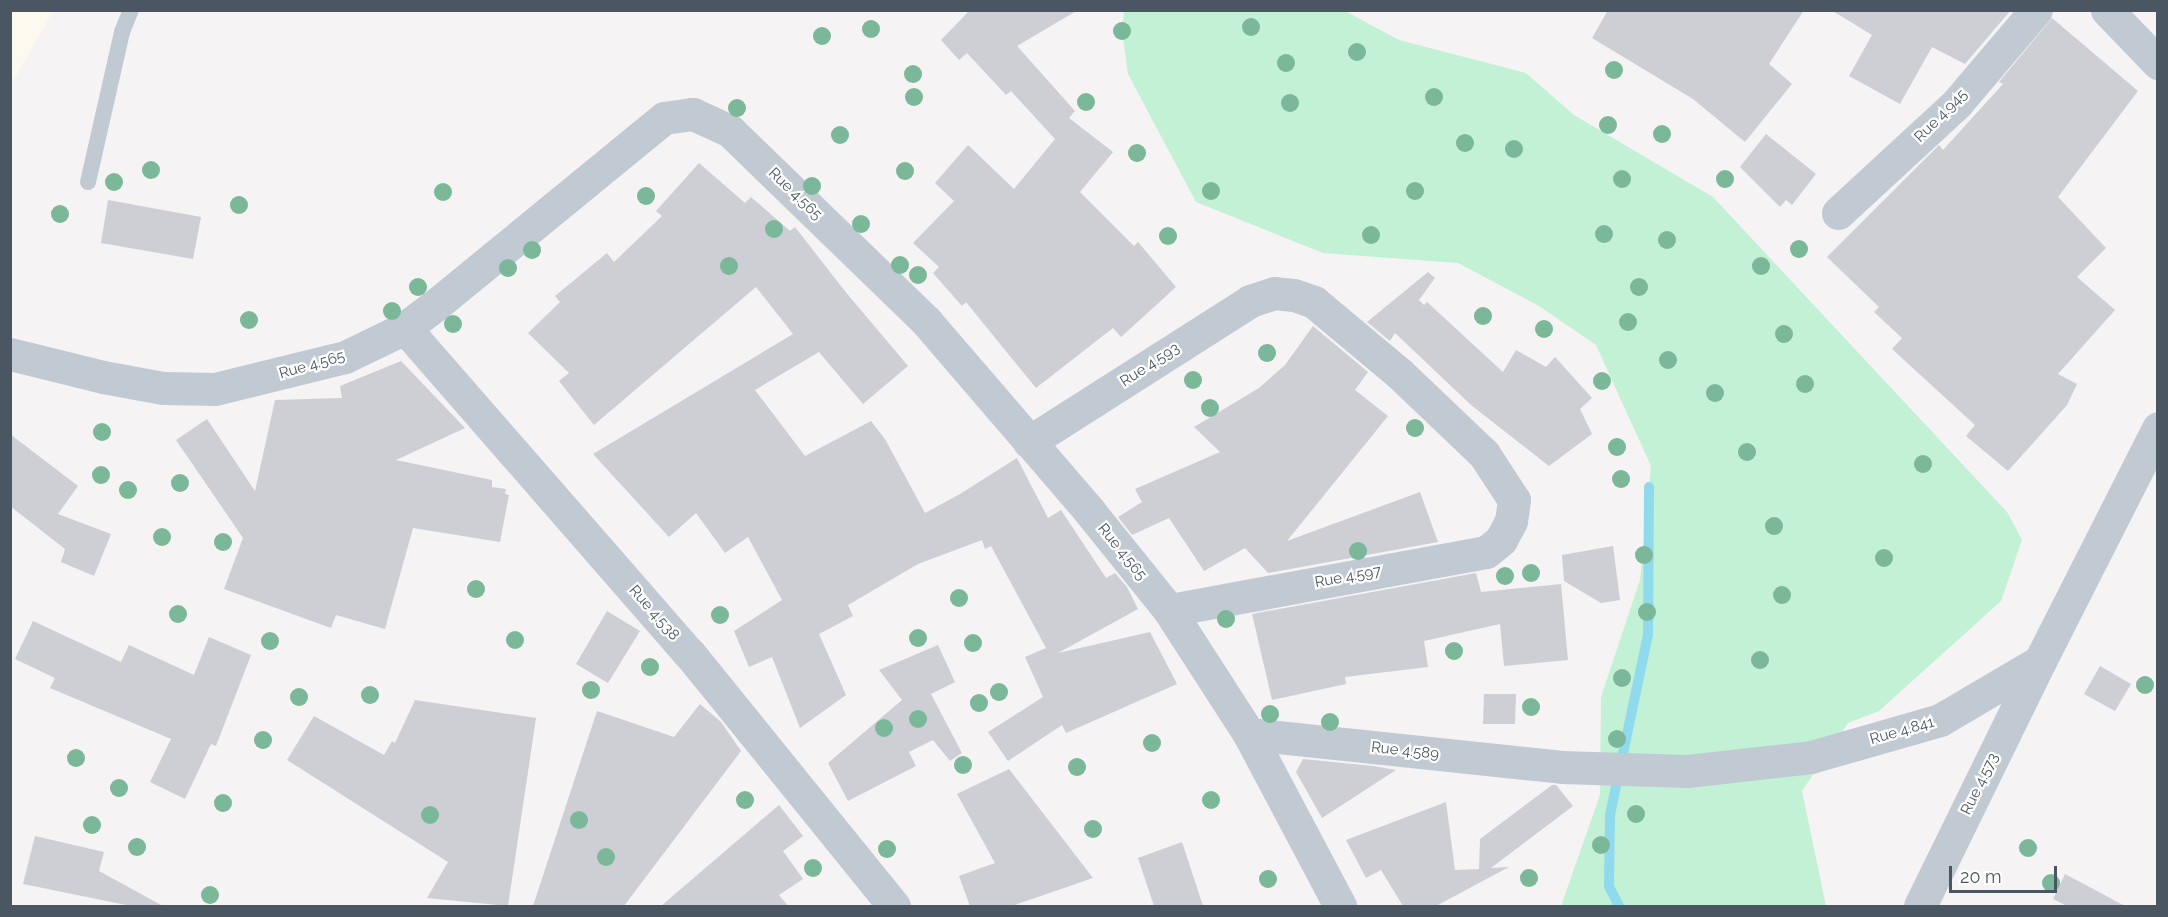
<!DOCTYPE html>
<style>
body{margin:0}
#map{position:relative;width:2168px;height:917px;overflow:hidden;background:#f5f3f3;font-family:Raleway,sans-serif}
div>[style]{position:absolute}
.commercial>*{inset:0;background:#fdf9ef}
.green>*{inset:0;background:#c3f1d5}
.stream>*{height:10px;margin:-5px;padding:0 5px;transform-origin:5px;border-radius:5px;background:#90daee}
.building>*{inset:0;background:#cdcfd5}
.service>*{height:16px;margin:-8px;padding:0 8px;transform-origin:8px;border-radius:8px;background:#c1cad2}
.minor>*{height:33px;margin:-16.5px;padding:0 16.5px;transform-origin:16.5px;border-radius:16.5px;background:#c1cad2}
.trees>*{width:18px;height:18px;margin:-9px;border-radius:50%;background:#7bb799}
span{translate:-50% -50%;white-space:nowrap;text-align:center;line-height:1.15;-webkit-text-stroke:4.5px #fff;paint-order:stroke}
.street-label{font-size:15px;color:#4a5661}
.frame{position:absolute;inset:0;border:12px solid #4a5661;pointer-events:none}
.scale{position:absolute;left:1949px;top:866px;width:108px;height:27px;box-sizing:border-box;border:3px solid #4a5661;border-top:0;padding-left:8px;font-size:18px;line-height:21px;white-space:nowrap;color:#4a5661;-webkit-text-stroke:4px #fff;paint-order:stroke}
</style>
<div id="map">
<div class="commercial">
<div style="clip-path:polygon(11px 10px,53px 11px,11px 85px,10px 11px)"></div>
</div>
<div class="green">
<div style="clip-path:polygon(1124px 11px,1345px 11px,1399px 40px,1526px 73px,1574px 115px,1713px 197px,2007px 512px,2022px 540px,2001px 601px,1879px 711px,1848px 723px,1802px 791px,1826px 906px,1561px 906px,1600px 795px,1601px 697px,1640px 580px,1651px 466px,1596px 345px,1539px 306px,1458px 263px,1323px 253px,1196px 202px,1128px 74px,1122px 31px)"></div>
</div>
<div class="stream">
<div style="left:1619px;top:906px;width:22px;rotate:-117deg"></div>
<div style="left:1609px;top:886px;width:71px;rotate:-89.2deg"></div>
<div style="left:1610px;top:815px;width:184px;rotate:-78.1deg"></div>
<div style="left:1648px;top:635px;width:148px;rotate:-89.6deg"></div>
</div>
<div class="building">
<div style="clip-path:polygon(970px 10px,1078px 10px,1017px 46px,1075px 111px,1069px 118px,1113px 152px,1080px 192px,1134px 246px,1138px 242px,1176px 287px,1121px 337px,1113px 328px,1036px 388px,966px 302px,962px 306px,933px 273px,939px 267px,913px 243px,954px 201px,935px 183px,968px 145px,1014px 189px,1055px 139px,1011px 91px,1006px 95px,967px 53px,959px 60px,941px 40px)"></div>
<div style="clip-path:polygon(1608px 10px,1804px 10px,1769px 64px,1792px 84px,1745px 142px,1693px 99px,1592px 38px)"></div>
<div style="clip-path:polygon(1831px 10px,2011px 10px,1965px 64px,1932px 47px,1900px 104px,1849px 76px,1872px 35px)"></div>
<div style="clip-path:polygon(2052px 18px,2138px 91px,2058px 197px,2106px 248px,2077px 277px,2115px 310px,2058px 374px,2077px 384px,2067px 405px,2008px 471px,1966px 436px,1975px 425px,1892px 349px,1902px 338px,1874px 312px,1879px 307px,1827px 257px,1939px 145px,1943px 150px,2003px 84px,1999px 82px)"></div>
<div style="clip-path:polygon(1766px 134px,1816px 174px,1792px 205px,1786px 200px,1780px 207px,1740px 167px)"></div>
<div style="clip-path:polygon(699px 163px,745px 203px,751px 197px,790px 231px,795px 227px,844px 290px,908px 366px,863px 404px,819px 352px,755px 390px,805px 456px,871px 421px,885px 439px,925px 513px,960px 494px,1017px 458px,1048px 518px,1061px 510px,1106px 578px,1115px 573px,1127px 587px,1138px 609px,1058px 653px,1150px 632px,1177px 684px,1066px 733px,1062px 725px,1008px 761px,988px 732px,1043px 697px,1025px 657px,1046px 648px,991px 546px,985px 549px,982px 540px,918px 564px,848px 605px,853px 616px,819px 634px,846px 695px,800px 728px,772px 657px,749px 667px,734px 631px,782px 600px,748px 537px,725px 553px,696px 513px,669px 537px,593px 454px,793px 334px,756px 287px,594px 425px,559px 381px,569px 373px,528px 333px,560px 302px,555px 296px,607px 253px,614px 262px,662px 216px,656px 211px)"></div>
<div style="clip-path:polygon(108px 200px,201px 217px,193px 259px,101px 243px)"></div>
<div style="clip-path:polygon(1428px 272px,1435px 278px,1419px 300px,1424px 305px,1427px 302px,1503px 372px,1516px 350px,1546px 367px,1555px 357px,1592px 398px,1580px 409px,1592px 434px,1549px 466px,1471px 405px,1395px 333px,1390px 341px,1367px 322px)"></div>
<div style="clip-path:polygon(1313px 326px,1368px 372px,1355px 390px,1388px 416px,1287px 541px,1420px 492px,1438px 542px,1268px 573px,1245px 548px,1204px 571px,1169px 518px,1132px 535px,1118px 517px,1142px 502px,1135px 489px,1220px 452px,1194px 427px,1259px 388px,1285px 365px)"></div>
<div style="clip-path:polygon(401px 361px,465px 428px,396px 460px,492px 480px,492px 487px,506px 489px,505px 494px,509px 495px,500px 542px,413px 528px,385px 629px,336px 615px,331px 628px,224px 589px,243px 538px,176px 440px,207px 419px,255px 491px,275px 400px,342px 398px,340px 386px)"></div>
<div style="clip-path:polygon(10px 434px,78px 486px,58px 514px,111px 534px,94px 576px,61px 562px,65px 549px,10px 506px)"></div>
<div style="clip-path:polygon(1613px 546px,1620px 600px,1601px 603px,1564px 581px,1562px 555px)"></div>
<div style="clip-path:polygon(1476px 573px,1481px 592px,1561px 584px,1568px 660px,1504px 666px,1500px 624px,1424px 641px,1428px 667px,1345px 677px,1346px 684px,1272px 700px,1252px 614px)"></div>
<div style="clip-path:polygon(607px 611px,640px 631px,608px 683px,576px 664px)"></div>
<div style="clip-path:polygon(33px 621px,121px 662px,129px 645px,194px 675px,209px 637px,251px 655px,216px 746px,211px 744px,185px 799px,150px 782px,171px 739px,50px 688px,55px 678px,15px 659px)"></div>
<div style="clip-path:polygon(938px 645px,955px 682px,931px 694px,962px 753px,950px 761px,933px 740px,909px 752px,916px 766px,848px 801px,828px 763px,902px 700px,879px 670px)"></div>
<div style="clip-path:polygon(2100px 666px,2131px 684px,2115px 711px,2084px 694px)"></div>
<div style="clip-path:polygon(1484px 694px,1516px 694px,1515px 724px,1483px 724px)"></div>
<div style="clip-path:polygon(415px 700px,536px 718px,508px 906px,427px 898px,448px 862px,287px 760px,314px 716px,384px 755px,392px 741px,395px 743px)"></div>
<div style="clip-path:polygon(700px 704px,721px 722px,741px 751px,624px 906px,533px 906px,597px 711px,674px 737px)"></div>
<div style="clip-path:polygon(1303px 759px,1373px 766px,1396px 770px,1322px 818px,1296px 772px)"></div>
<div style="clip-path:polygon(1009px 769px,1093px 878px,1012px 906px,970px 906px,959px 876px,995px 863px,957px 794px)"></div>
<div style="clip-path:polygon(1552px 785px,1556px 785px,1573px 806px,1491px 868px,1509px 867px,1436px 906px,1403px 906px,1381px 870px,1366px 878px,1346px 840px,1446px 802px,1455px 870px,1479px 869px,1480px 839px)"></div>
<div style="clip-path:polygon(779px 805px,803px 836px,783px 851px,803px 879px,779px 895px,788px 906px,661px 906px)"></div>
<div style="clip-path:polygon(35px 836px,104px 852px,99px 871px,163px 906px,131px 906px,23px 884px)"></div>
<div style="clip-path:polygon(1182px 842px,1203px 906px,1154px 906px,1138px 858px)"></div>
<div style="clip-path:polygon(2065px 874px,2125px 906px,2067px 906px,2053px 899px)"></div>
</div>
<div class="service">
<div style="left:88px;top:182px;width:154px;rotate:-77.2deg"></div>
<div style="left:122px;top:32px;width:24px;rotate:-68deg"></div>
</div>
<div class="minor">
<div style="left:2107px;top:10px;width:74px;rotate:46.1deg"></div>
<div style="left:1838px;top:213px;width:162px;rotate:-42.7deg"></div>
<div style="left:1957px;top:103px;width:122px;rotate:-49.7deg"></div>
<div style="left:405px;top:328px;width:432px;rotate:48.9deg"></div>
<div style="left:689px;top:653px;width:326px;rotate:51deg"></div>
<div style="left:10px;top:354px;width:96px;rotate:13.9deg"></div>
<div style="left:103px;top:377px;width:61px;rotate:10.4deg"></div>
<div style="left:163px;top:388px;width:52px;rotate:1.1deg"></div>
<div style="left:215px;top:389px;width:134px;rotate:-13.8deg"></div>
<div style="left:345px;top:357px;width:67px;rotate:-25.8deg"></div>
<div style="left:405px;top:328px;width:41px;rotate:-37.1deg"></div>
<div style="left:438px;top:303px;width:292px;rotate:-39.3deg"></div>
<div style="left:664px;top:118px;width:29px;rotate:-8deg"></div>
<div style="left:693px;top:114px;width:41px;rotate:24.7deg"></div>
<div style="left:730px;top:131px;width:273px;rotate:44.1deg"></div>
<div style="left:926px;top:321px;width:252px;rotate:49.3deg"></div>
<div style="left:1090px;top:512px;width:126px;rotate:51.1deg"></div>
<div style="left:1169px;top:610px;width:148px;rotate:57.2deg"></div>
<div style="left:1249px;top:734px;width:195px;rotate:62.1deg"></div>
<div style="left:1029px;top:442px;width:262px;rotate:-32.5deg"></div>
<div style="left:1250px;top:301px;width:25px;rotate:-18deg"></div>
<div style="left:1274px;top:293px;width:20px;rotate:6deg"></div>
<div style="left:1294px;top:295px;width:21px;rotate:19deg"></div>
<div style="left:1314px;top:302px;width:112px;rotate:39.9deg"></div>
<div style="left:1400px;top:374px;width:116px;rotate:43.6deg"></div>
<div style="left:1484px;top:454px;width:55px;rotate:56.9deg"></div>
<div style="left:1514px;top:500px;width:21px;rotate:98deg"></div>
<div style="left:1511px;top:521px;width:21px;rotate:118deg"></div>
<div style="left:1501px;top:540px;width:19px;rotate:141deg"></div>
<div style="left:1486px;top:552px;width:322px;rotate:169.6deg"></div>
<div style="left:1249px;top:734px;width:315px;rotate:6deg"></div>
<div style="left:1562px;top:767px;width:125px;rotate:1.8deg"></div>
<div style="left:1687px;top:771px;width:125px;rotate:-6.4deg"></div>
<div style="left:1811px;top:757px;width:134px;rotate:-16deg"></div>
<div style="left:1940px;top:720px;width:116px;rotate:-30.5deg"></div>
<div style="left:2040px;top:661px;width:261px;rotate:-63.1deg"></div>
<div style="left:1920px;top:906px;width:273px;rotate:-63.9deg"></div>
</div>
<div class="trees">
<div style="left:1251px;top:27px"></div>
<div style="left:871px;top:29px"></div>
<div style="left:1122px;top:31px"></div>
<div style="left:822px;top:36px"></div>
<div style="left:1357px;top:52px"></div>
<div style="left:1286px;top:63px"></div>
<div style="left:1614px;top:70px"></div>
<div style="left:913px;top:74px"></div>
<div style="left:914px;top:97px"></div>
<div style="left:1434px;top:97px"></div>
<div style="left:1086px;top:102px"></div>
<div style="left:1290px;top:103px"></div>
<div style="left:737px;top:108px"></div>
<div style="left:1608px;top:125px"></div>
<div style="left:1662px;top:134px"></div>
<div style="left:840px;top:135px"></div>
<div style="left:1465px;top:143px"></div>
<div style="left:1514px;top:149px"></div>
<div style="left:1137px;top:153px"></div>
<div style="left:151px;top:170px"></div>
<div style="left:905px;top:171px"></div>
<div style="left:1622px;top:179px"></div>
<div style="left:1725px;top:179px"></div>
<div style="left:114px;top:182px"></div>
<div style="left:812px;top:186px"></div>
<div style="left:1211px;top:191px"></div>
<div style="left:1415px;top:191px"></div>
<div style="left:443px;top:192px"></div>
<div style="left:646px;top:196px"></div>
<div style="left:239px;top:205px"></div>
<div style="left:60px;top:214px"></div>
<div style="left:861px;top:224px"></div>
<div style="left:774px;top:229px"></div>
<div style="left:1604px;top:234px"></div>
<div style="left:1371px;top:235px"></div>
<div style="left:1168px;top:236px"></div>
<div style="left:1667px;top:240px"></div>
<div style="left:1799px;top:249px"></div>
<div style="left:532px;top:250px"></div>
<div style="left:900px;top:265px"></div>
<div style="left:729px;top:266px"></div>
<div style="left:1761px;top:266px"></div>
<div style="left:508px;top:268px"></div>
<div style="left:918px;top:275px"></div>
<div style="left:418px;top:287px"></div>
<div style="left:1639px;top:287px"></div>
<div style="left:392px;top:311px"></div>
<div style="left:1483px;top:316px"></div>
<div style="left:249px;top:320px"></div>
<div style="left:1628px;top:322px"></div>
<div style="left:453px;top:324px"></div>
<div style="left:1544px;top:329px"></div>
<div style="left:1784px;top:334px"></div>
<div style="left:1267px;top:353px"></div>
<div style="left:1668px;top:360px"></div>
<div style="left:1193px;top:380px"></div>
<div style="left:1602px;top:381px"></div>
<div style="left:1805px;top:384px"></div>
<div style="left:1715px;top:393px"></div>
<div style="left:1210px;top:408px"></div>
<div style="left:1415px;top:428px"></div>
<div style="left:102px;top:432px"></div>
<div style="left:1617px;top:447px"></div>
<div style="left:1747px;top:452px"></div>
<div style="left:1923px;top:464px"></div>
<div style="left:101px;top:475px"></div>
<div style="left:1621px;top:479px"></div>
<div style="left:180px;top:483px"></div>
<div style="left:128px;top:490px"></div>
<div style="left:1774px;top:526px"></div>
<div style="left:162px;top:537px"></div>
<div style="left:223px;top:542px"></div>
<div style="left:1358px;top:551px"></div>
<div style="left:1644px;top:555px"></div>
<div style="left:1884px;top:558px"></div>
<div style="left:1531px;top:573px"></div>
<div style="left:1505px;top:576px"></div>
<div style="left:476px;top:589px"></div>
<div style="left:1782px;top:595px"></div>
<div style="left:959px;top:598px"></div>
<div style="left:1647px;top:612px"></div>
<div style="left:178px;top:614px"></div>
<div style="left:720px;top:615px"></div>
<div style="left:1226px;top:619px"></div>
<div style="left:918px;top:638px"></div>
<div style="left:515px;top:640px"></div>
<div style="left:270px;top:641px"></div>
<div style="left:973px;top:643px"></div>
<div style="left:1454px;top:651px"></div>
<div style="left:1760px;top:660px"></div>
<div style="left:650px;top:667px"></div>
<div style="left:1622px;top:678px"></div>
<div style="left:2145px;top:685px"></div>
<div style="left:591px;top:690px"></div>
<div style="left:999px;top:692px"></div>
<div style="left:370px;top:695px"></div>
<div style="left:299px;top:697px"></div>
<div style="left:979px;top:703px"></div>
<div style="left:1531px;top:707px"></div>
<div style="left:1270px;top:714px"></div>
<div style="left:918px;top:719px"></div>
<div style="left:1330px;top:722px"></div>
<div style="left:884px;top:728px"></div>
<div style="left:1617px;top:739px"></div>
<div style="left:263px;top:740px"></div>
<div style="left:1152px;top:743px"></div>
<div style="left:76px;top:758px"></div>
<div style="left:963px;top:765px"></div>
<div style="left:1077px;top:767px"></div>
<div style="left:119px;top:788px"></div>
<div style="left:745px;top:800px"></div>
<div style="left:1211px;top:800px"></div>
<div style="left:223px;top:803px"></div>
<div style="left:1636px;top:814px"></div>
<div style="left:430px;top:815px"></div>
<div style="left:579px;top:820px"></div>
<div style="left:92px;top:825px"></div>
<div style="left:1093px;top:829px"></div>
<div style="left:1601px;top:845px"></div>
<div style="left:137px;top:847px"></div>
<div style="left:2028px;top:848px"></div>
<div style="left:887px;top:849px"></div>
<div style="left:606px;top:857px"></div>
<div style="left:813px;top:868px"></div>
<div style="left:1529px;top:878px"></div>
<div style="left:1268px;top:879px"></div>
<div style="left:2051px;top:883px"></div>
<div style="left:210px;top:895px"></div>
</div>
<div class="street-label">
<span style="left:1941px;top:116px;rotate:-45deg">Rue 4.945</span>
<span style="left:795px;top:194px;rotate:44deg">Rue 4.565</span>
<span style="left:312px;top:365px;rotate:-16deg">Rue 4.565</span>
<span style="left:1150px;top:365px;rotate:-33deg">Rue 4.593</span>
<span style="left:1122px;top:552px;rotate:51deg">Rue 4.565</span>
<span style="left:1348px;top:577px;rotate:-10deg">Rue 4.597</span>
<span style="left:654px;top:613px;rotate:49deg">Rue 4.538</span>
<span style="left:1902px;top:731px;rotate:-16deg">Rue 4.841</span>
<span style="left:1405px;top:751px;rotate:6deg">Rue 4.589</span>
<span style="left:1980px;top:784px;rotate:-64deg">Rue 4.573</span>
</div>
<div class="frame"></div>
<div class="scale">20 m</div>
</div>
